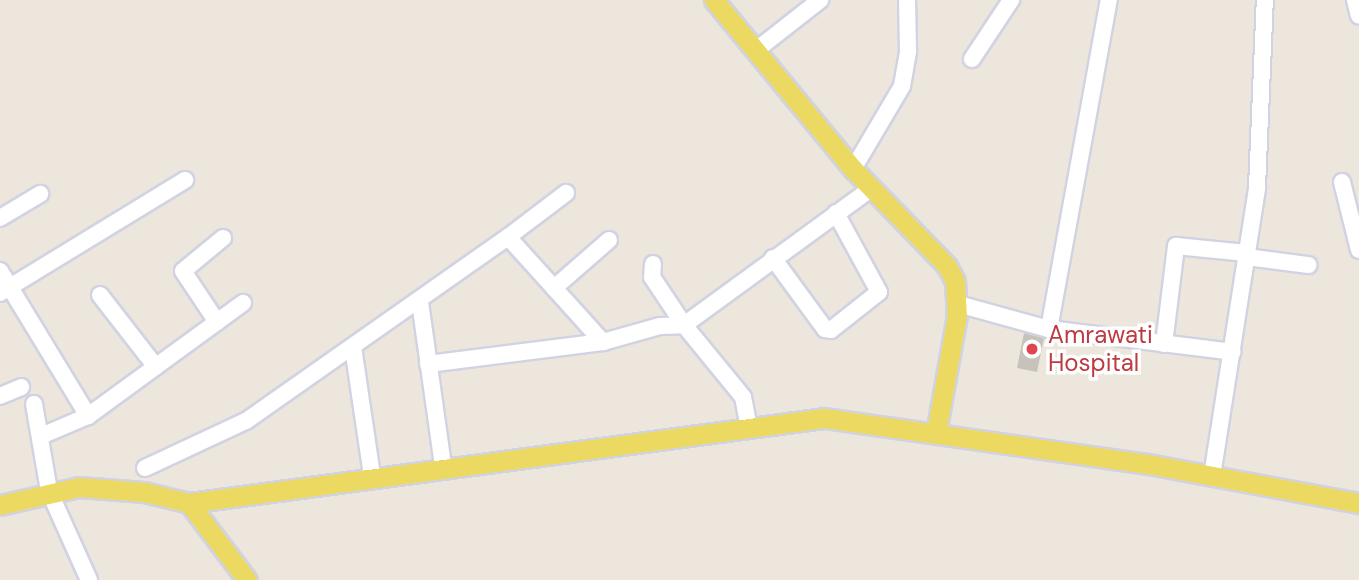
<!DOCTYPE html>
<style>
body{margin:0}
#map{position:relative;width:1359px;height:580px;overflow:hidden;background:#ece6dc;font-family:"DM Sans",sans-serif}
div>[style]{position:absolute}
.building>*{inset:0;background:#c7c3bc}
.roads{filter:drop-shadow(2px 0 #d2d3e2) drop-shadow(-2px 0 #d2d3e2) drop-shadow(0 2px #d2d3e2) drop-shadow(0 -2px #d2d3e2)}
.minor>*{height:16px;margin:-8px;padding:0 8px;transform-origin:8px;border-radius:8px;background:#fff}
.major>*{height:19px;margin:-9.5px;padding:0 9.5px;transform-origin:9.5px;border-radius:9.5px;background:#ecd961}
.dots>*{width:19px;height:19px;translate:-50% -50%;box-sizing:border-box;border:4px solid #fff;border-radius:50%}
span{translate:-50% -50%;white-space:nowrap;text-align:center;line-height:1.15;-webkit-text-stroke:7px #fff;paint-order:stroke}
.health-label{font-size:24px;color:#be3a42}
.left{translate:0 -50%;text-align:left}
</style>
<div id="map">
<div class="building">
<div style="clip-path:polygon(1024px 333px,1044px 338px,1037px 372px,1017px 368px)"></div>
</div>
<div class="roads">
<div class="minor">
<div style="left:1355px;top:0;width:16px;rotate:76deg"></div>
<div style="left:755px;top:51px;width:83px;rotate:-38.1deg"></div>
<div style="left:972px;top:59px;width:71px;rotate:-56.5deg"></div>
<div style="left:853px;top:169px;width:96px;rotate:-59.4deg"></div>
<div style="left:902px;top:86px;width:36px;rotate:-80deg"></div>
<div style="left:908px;top:51px;width:51px;rotate:-91.1deg"></div>
<div style="left:1342px;top:182px;width:70px;rotate:76deg"></div>
<div style="left:0;top:218px;width:47px;rotate:-31deg"></div>
<div style="left:508px;top:237px;width:73px;rotate:-37.2deg"></div>
<div style="left:1247px;top:257px;width:62px;rotate:7.5deg"></div>
<div style="left:773px;top:258px;width:88px;rotate:53.8deg"></div>
<div style="left:825px;top:329px;width:6px;rotate:9deg"></div>
<div style="left:831px;top:330px;width:61px;rotate:-38.4deg"></div>
<div style="left:879px;top:292px;width:90px;rotate:-118.6deg"></div>
<div style="left:653px;top:264px;width:13px;rotate:94deg"></div>
<div style="left:652px;top:277px;width:58px;rotate:56.3deg"></div>
<div style="left:684px;top:325px;width:233px;rotate:-36.1deg"></div>
<div style="left:0;top:271px;width:170px;rotate:58.7deg"></div>
<div style="left:554px;top:288px;width:73px;rotate:-41.1deg"></div>
<div style="left:0;top:293px;width:217px;rotate:-31.4deg"></div>
<div style="left:100px;top:295px;width:91px;rotate:52.1deg"></div>
<div style="left:420px;top:302px;width:166px;rotate:82deg"></div>
<div style="left:958px;top:304px;width:94px;rotate:15.4deg"></div>
<div style="left:1049px;top:329px;width:185px;rotate:7.1deg"></div>
<div style="left:217px;top:322px;width:61px;rotate:-123.7deg"></div>
<div style="left:183px;top:271px;width:52px;rotate:-39.5deg"></div>
<div style="left:1049px;top:329px;width:334px;rotate:-79.7deg"></div>
<div style="left:1164px;top:344px;width:99px;rotate:-83deg"></div>
<div style="left:1176px;top:246px;width:71px;rotate:5.6deg"></div>
<div style="left:353px;top:347px;width:129px;rotate:81.6deg"></div>
<div style="left:428px;top:364px;width:176px;rotate:-7.2deg"></div>
<div style="left:0;top:396px;width:23px;rotate:-23deg"></div>
<div style="left:34px;top:404px;width:88px;rotate:80.2deg"></div>
<div style="left:49px;top:491px;width:98px;rotate:65.8deg"></div>
<div style="left:41px;top:436px;width:51px;rotate:-23.1deg"></div>
<div style="left:88px;top:416px;width:192px;rotate:-36.1deg"></div>
<div style="left:145px;top:468px;width:111px;rotate:-25deg"></div>
<div style="left:246px;top:421px;width:320px;rotate:-35.1deg"></div>
<div style="left:508px;top:237px;width:142px;rotate:47.9deg"></div>
<div style="left:603px;top:342px;width:59px;rotate:-15.7deg"></div>
<div style="left:660px;top:326px;width:24px;rotate:-2deg"></div>
<div style="left:684px;top:325px;width:93px;rotate:50.7deg"></div>
<div style="left:743px;top:397px;width:31px;rotate:79deg"></div>
<div style="left:1212px;top:476px;width:292px;rotate:-81.1deg"></div>
<div style="left:1257px;top:187px;width:187px;rotate:-87.6deg"></div>
</div>
<div class="major">
<div style="left:714px;top:0;width:219px;rotate:50.6deg"></div>
<div style="left:853px;top:169px;width:135px;rotate:45.9deg"></div>
<div style="left:947px;top:266px;width:17px;rotate:62deg"></div>
<div style="left:955px;top:281px;width:34px;rotate:87deg"></div>
<div style="left:957px;top:315px;width:120px;rotate:100.1deg"></div>
<div style="left:189px;top:503px;width:96px;rotate:53deg"></div>
<div style="left:0;top:505px;width:81px;rotate:-12.8deg"></div>
<div style="left:79px;top:487px;width:65px;rotate:4.4deg"></div>
<div style="left:144px;top:492px;width:46px;rotate:13.7deg"></div>
<div style="left:189px;top:503px;width:641px;rotate:-7.62deg"></div>
<div style="left:824px;top:418px;width:327px;rotate:8.1deg"></div>
<div style="left:1148px;top:464px;width:215px;rotate:10.5deg"></div>
</div>
</div>
<div class="dots">
<div style="left:1032px;top:349px;background:#e0444e"></div>
</div>
<div class="health-label">
<span class="left" style="left:1048px;top:349px">Amrawati<br>Hospital</span>
</div>
</div>
